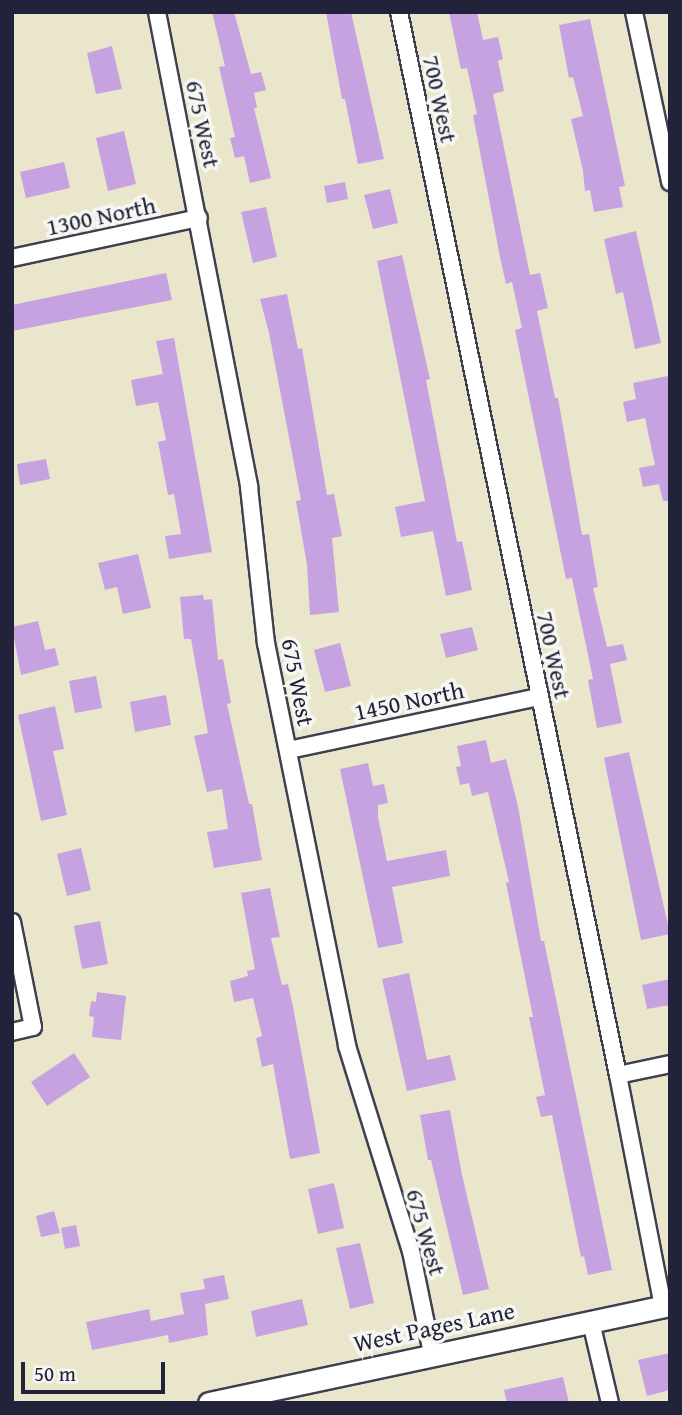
<!DOCTYPE html>
<style>
body{margin:0}
#map{position:relative;width:682px;height:1415px;overflow:hidden;background:#eae6cb;font-family:"Gentium Book Plus",serif}
div>[style]{position:absolute}
.building>*{inset:0;background:#c6a2e0}
.roads{filter:drop-shadow(2px 0 #403f51) drop-shadow(-2px 0 #403f51) drop-shadow(0 2px #403f51) drop-shadow(0 -2px #403f51)}
.minor>*{height:16px;margin:-8px;padding:0 8px;transform-origin:8px;border-radius:8px;background:#fff}
.tertiary>*{height:21px;margin:-10.5px;padding:0 10.5px;transform-origin:10.5px;border-radius:10.5px;background:#fff}
span{translate:-50% -50%;white-space:nowrap;text-align:center;line-height:1.15;-webkit-text-stroke:7px #f6f6f2;paint-order:stroke}
.street-label{font-size:24px;color:#22223b}
.frame{position:absolute;inset:0;border:14px solid #22223b;pointer-events:none}
.scale{position:absolute;left:21px;top:1362px;width:144px;height:32px;box-sizing:border-box;border:4px solid #22223b;border-top:0;padding-left:9px;font-size:21px;line-height:24px;white-space:nowrap;color:#22223b;-webkit-text-stroke:5px #f6f6f2;paint-order:stroke}
</style>
<div id="map">
<div class="building">
<div style="clip-path:polygon(212px 12px,234px 12px,251px 74px,261px 72px,266px 90px,254px 93px,257px 108px,254px 108px,271px 178px,250px 183px,244px 156px,235px 158px,230px 138px,235px 137px,219px 67px,225px 66px)"></div>
<div style="clip-path:polygon(326px 12px,351px 12px,384px 159px,358px 164px,345px 99px,342px 99px)"></div>
<div style="clip-path:polygon(449px 12px,477px 12px,483px 40px,498px 37px,503px 59px,498px 61px,504px 91px,493px 94px,530px 275px,540px 273px,548px 308px,537px 311px,555px 398px,558px 398px,582px 535px,589px 534px,598px 587px,593px 588px,607px 647px,623px 644px,627px 660px,610px 664px,622px 723px,597px 728px,588px 680px,593px 679px,572px 578px,566px 579px,515px 330px,522px 328px,512px 282px,506px 284px,501px 262px,473px 115px,477px 114px,467px 68px,461px 69px)"></div>
<div style="clip-path:polygon(590px 19px,625px 186px,619px 187px,623px 207px,594px 212px,590px 190px,585px 191px,583px 171px,571px 119px,583px 116px,573px 77px,569px 78px,559px 25px)"></div>
<div style="clip-path:polygon(112px 46px,122px 89px,96px 94px,87px 53px)"></div>
<div style="clip-path:polygon(124px 131px,136px 184px,108px 191px,96px 138px)"></div>
<div style="clip-path:polygon(64px 162px,70px 188px,26px 198px,20px 172px)"></div>
<div style="clip-path:polygon(345px 182px,348px 199px,327px 203px,324px 186px)"></div>
<div style="clip-path:polygon(390px 189px,398px 223px,373px 229px,364px 195px)"></div>
<div style="clip-path:polygon(266px 207px,277px 257px,253px 263px,241px 212px)"></div>
<div style="clip-path:polygon(636px 231px,661px 343px,635px 349px,623px 292px,616px 294px,604px 239px)"></div>
<div style="clip-path:polygon(402px 255px,430px 379px,426px 380px,457px 542px,462px 541px,472px 590px,446px 596px,433px 531px,401px 537px,395px 507px,425px 501px,377px 261px)"></div>
<div style="clip-path:polygon(166px 273px,172px 300px,12px 331px,12px 305px)"></div>
<div style="clip-path:polygon(287px 294px,298px 349px,302px 348px,327px 495px,334px 494px,342px 536px,332px 538px,339px 612px,310px 615px,307px 565px,296px 501px,301px 500px,269px 333px,260px 299px)"></div>
<div style="clip-path:polygon(174px 338px,212px 552px,169px 559px,165px 536px,181px 534px,174px 494px,168px 495px,158px 442px,166px 440px,158px 402px,136px 406px,131px 380px,163px 374px,156px 341px)"></div>
<div style="clip-path:polygon(668px 376px,670px 501px,663px 501px,659px 484px,643px 487px,639px 468px,655px 465px,645px 418px,627px 422px,623px 402px,636px 399px,633px 383px)"></div>
<div style="clip-path:polygon(46px 459px,50px 479px,20px 485px,17px 464px)"></div>
<div style="clip-path:polygon(138px 554px,151px 608px,123px 614px,117px 587px,105px 590px,98px 563px)"></div>
<div style="clip-path:polygon(203px 595px,204px 600px,212px 599px,218px 660px,223px 659px,231px 703px,227px 704px,249px 804px,252px 804px,262px 860px,214px 868px,207px 832px,228px 829px,222px 789px,207px 792px,194px 736px,208px 733px,191px 639px,184px 639px,180px 597px)"></div>
<div style="clip-path:polygon(38px 621px,45px 650px,55px 648px,59px 665px,21px 675px,12px 627px)"></div>
<div style="clip-path:polygon(472px 627px,478px 650px,446px 658px,440px 634px)"></div>
<div style="clip-path:polygon(340px 643px,351px 686px,325px 692px,314px 650px)"></div>
<div style="clip-path:polygon(96px 676px,102px 708px,75px 713px,69px 681px)"></div>
<div style="clip-path:polygon(166px 695px,171px 725px,135px 732px,130px 702px)"></div>
<div style="clip-path:polygon(55px 706px,64px 749px,53px 751px,67px 815px,41px 821px,18px 715px)"></div>
<div style="clip-path:polygon(486px 740px,491px 763px,506px 759px,518px 806px,541px 941px,544px 941px,612px 1270px,588px 1275px,584px 1256px,581px 1257px,552px 1115px,541px 1117px,536px 1097px,545px 1095px,529px 1017px,533px 1017px,506px 883px,509px 882px,488px 792px,472px 796px,469px 783px,460px 785px,456px 767px,461px 766px,457px 746px)"></div>
<div style="clip-path:polygon(629px 752px,670px 934px,641px 940px,604px 758px)"></div>
<div style="clip-path:polygon(368px 763px,373px 786px,384px 784px,388px 803px,378px 805px,378px 817px,387px 861px,446px 850px,450px 876px,392px 887px,403px 943px,378px 948px,340px 769px)"></div>
<div style="clip-path:polygon(81px 848px,91px 890px,67px 896px,57px 854px)"></div>
<div style="clip-path:polygon(270px 888px,280px 937px,271px 938px,282px 985px,288px 984px,293px 1007px,320px 1153px,290px 1159px,273px 1064px,262px 1067px,256px 1038px,262px 1036px,253px 998px,234px 1002px,230px 981px,248px 976px,247px 971px,255px 969px,241px 893px)"></div>
<div style="clip-path:polygon(100px 921px,108px 964px,82px 969px,74px 926px)"></div>
<div style="clip-path:polygon(409px 973px,427px 1060px,450px 1055px,456px 1080px,407px 1091px,382px 979px)"></div>
<div style="clip-path:polygon(670px 979px,670px 1005px,647px 1009px,642px 985px)"></div>
<div style="clip-path:polygon(97px 992px,126px 996px,121px 1040px,92px 1037px,94px 1017px,89px 1016px,91px 1001px,96px 1002px)"></div>
<div style="clip-path:polygon(74px 1053px,90px 1077px,47px 1106px,31px 1082px)"></div>
<div style="clip-path:polygon(450px 1110px,462px 1175px,489px 1289px,463px 1295px,431px 1160px,428px 1160px,420px 1115px)"></div>
<div style="clip-path:polygon(334px 1183px,344px 1228px,318px 1234px,308px 1189px)"></div>
<div style="clip-path:polygon(54px 1211px,60px 1233px,41px 1237px,36px 1216px)"></div>
<div style="clip-path:polygon(76px 1225px,80px 1246px,65px 1249px,61px 1228px)"></div>
<div style="clip-path:polygon(360px 1243px,374px 1303px,350px 1309px,336px 1248px)"></div>
<div style="clip-path:polygon(224px 1275px,229px 1299px,205px 1304px,208px 1335px,169px 1343px,168px 1335px,92px 1350px,86px 1322px,149px 1309px,151px 1321px,184px 1314px,180px 1293px,205px 1289px,203px 1279px)"></div>
<div style="clip-path:polygon(302px 1299px,308px 1325px,256px 1337px,251px 1311px)"></div>
<div style="clip-path:polygon(670px 1353px,670px 1390px,647px 1396px,638px 1360px)"></div>
<div style="clip-path:polygon(563px 1377px,569px 1403px,507px 1403px,504px 1390px)"></div>
</div>
<div class="roads">
<div class="minor">
<div style="left:157px;top:12px;width:484px;rotate:79deg"></div>
<div style="left:249px;top:487px;width:157px;rotate:83.8deg"></div>
<div style="left:266px;top:643px;width:411px;rotate:78.6deg"></div>
<div style="left:347px;top:1046px;width:215px;rotate:72.7deg"></div>
<div style="left:411px;top:1251px;width:104px;rotate:78.4deg"></div>
<div style="left:399px;top:12px;width:1085px;rotate:78.36deg"></div>
<div style="left:618px;top:1075px;width:235px;rotate:79deg"></div>
<div style="left:634px;top:12px;width:174px;rotate:78deg"></div>
<div style="left:12px;top:258px;width:191px;rotate:-12.1deg"></div>
<div style="left:289px;top:750px;width:256px;rotate:-12deg"></div>
<div style="left:12px;top:922px;width:107px;rotate:78.7deg"></div>
<div style="left:33px;top:1027px;width:22px;rotate:167deg"></div>
<div style="left:618px;top:1075px;width:53px;rotate:-11.9deg"></div>
<div style="left:591px;top:1322px;width:83px;rotate:76.8deg"></div>
</div>
<div class="tertiary">
<div style="left:209px;top:1403px;width:471px;rotate:-12deg"></div>
</div>
</div>
<div class="street-label">
<span style="left:440px;top:99px;rotate:78deg">700 West</span>
<span style="left:203px;top:124px;rotate:78deg">675 West</span>
<span style="left:101px;top:216px;rotate:-12deg">1300 North</span>
<span style="left:554px;top:655px;rotate:78deg">700 West</span>
<span style="left:298px;top:682px;rotate:79deg">675 West</span>
<span style="left:409px;top:701px;rotate:-12deg">1450 North</span>
<span style="left:426px;top:1232px;rotate:74deg">675 West</span>
<span style="left:434px;top:1327px;rotate:-12deg">West Pages Lane</span>
</div>
<div class="frame"></div>
<div class="scale">50 m</div>
</div>
